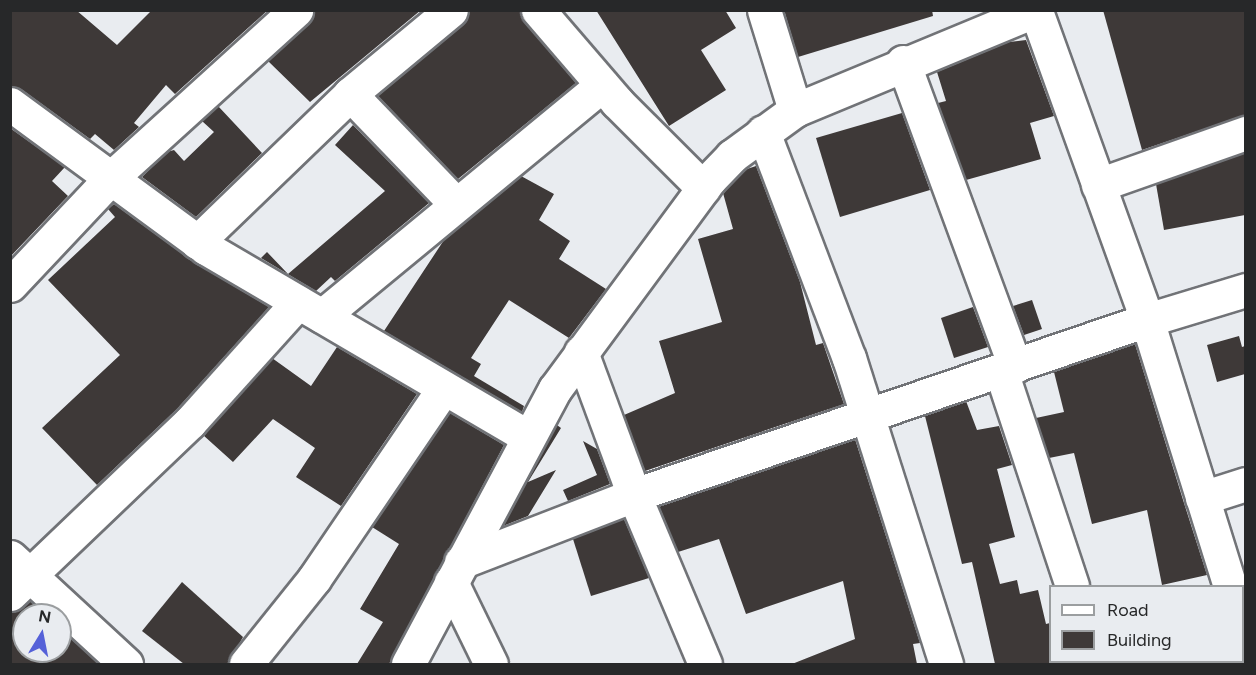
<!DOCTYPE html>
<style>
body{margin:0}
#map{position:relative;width:1256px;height:675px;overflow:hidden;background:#e9ecf0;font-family:Figtree,sans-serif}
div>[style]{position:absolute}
.building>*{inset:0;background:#3e3938}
.roads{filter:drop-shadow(2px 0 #717377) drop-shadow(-2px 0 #717377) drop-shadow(0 2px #717377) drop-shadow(0 -2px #717377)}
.minor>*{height:33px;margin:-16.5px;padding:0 16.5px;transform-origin:16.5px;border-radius:16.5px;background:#fff}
span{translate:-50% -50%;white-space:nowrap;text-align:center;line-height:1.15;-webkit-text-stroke:6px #e9ecf0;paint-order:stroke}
.frame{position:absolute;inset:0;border:12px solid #272829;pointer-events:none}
.legend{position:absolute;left:1049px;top:585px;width:195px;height:78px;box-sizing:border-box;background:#e9ecf0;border:2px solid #9b9ea0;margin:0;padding:8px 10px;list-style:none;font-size:18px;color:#272829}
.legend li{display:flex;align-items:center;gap:12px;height:30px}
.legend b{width:30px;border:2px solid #9b9ea0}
.north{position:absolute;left:12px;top:603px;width:60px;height:60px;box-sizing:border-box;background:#e9ecf0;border:2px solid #9b9ea0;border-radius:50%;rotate:10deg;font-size:16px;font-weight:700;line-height:24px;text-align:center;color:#272829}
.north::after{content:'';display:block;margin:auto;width:21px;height:27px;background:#5561d8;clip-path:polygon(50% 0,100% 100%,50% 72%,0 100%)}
</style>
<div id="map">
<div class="building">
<div style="clip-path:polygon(10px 10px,76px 10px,117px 45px,152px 10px,268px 10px,175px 94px,166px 85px,134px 123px,139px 127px,114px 150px,95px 134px,90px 139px,21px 89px,10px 86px)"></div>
<div style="clip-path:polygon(314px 10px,421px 10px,310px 102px,268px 61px,309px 24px)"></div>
<div style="clip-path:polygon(469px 10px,520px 10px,524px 22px,576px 83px,458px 179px,378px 96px,463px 24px)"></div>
<div style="clip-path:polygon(596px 10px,725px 10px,736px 28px,701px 50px,726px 90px,669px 126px)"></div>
<div style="clip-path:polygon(784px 10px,932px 10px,933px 16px,798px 57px)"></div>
<div style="clip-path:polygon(1103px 10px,1245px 10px,1245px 115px,1142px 150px)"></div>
<div style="clip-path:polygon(1026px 40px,1054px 116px,1030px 123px,1041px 159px,966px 180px,938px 103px,946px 101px,937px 72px,1009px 42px)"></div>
<div style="clip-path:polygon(218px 106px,262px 153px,196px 217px,142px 177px,167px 152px,174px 150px,184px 161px,214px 132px,202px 121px)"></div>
<div style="clip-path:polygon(902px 113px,930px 190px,840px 217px,816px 138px)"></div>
<div style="clip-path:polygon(353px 125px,429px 203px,335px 281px,331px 277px,316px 291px,261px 258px,267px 252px,288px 274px,385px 191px,335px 145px)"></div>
<div style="clip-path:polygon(10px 128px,65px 167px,52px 181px,68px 196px,10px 257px)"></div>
<div style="clip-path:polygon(1245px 153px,1245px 215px,1164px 230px,1156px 184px)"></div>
<div style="clip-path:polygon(756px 166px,800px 282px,816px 345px,823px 343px,844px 404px,645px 471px,624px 415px,675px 393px,659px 341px,722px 322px,698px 239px,733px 229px,723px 193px,744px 170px)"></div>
<div style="clip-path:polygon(521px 176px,554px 194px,539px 220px,570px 241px,559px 259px,606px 289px,569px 338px,509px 300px,471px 358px,481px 364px,474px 376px,524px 406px,522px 412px,384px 331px,444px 240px)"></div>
<div style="clip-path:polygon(114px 204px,195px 263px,269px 307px,177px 409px,97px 485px,42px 428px,120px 355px,48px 280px,115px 217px,108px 209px)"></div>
<div style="clip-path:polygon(1032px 300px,1042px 329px,1024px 335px,1013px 306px)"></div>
<div style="clip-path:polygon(973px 307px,988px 347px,954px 358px,941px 318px)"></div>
<div style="clip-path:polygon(1239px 336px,1242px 347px,1245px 346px,1245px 374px,1217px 382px,1207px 345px)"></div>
<div style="clip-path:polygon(1135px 344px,1184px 503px,1207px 575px,1162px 585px,1147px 510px,1092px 524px,1074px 453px,1049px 458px,1036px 418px,1064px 412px,1054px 372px)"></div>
<div style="clip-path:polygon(337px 347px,417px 394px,341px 506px,296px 477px,315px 448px,273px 419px,233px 462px,203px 435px,272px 358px,311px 386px)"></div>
<div style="clip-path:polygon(966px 401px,977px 430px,999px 426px,1012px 465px,997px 469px,1015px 537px,989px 544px,1000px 584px,1017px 580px,1020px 594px,1038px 590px,1046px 624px,1050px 623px,1050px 664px,995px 664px,972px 562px,962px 564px,925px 416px)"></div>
<div style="clip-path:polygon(450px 413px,504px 445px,389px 664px,357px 664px,383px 622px,360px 609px,399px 544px,372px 527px)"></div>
<div style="clip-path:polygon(557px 425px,561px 428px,528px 482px,556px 470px,528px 516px,503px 526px)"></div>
<div style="clip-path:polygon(855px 439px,920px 643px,913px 644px,917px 664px,792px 664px,855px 639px,843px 581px,746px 614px,719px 539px,678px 552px,659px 506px)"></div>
<div style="clip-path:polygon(583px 441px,597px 449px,610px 484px,568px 501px,563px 490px,597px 475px)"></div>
<div style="clip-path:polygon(624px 519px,649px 578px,591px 596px,573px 539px)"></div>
<div style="clip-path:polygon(182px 582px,243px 637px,228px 664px,184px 664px,142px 631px)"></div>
<div style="clip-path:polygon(30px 601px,45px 615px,24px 615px,24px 651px,60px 651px,60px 629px,98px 663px,10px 664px,10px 612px)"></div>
</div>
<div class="roads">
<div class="minor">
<div style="left:538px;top:10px;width:121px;rotate:49.3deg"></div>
<div style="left:617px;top:102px;width:122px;rotate:45deg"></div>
<div style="left:764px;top:10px;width:105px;rotate:72.8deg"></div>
<div style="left:795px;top:110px;width:262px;rotate:-22.5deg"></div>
<div style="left:1036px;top:11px;width:328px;rotate:70.2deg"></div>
<div style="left:1147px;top:320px;width:279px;rotate:72.7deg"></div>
<div style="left:903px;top:62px;width:324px;rotate:69.8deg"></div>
<div style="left:350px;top:94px;width:153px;rotate:46.1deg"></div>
<div style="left:10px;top:104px;width:243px;rotate:36.3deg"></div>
<div style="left:206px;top:248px;width:373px;rotate:30.4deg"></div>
<div style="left:763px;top:132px;width:242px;rotate:69.2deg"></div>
<div style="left:849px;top:358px;width:321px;rotate:72.4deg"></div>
<div style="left:1098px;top:185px;width:157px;rotate:-19.4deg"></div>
<div style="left:197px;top:242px;width:213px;rotate:-44deg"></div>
<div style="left:350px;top:94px;width:131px;rotate:-39.7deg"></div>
<div style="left:10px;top:285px;width:147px;rotate:-46.7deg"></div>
<div style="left:111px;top:178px;width:250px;rotate:-42.2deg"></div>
<div style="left:322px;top:316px;width:363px;rotate:-39.5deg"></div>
<div style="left:581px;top:352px;width:153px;rotate:69.7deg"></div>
<div style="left:634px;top:495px;width:183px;rotate:67.2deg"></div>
<div style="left:1001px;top:371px;width:226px;rotate:71.7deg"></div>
<div style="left:1202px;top:498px;width:46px;rotate:-17.7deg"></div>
<div style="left:10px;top:557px;width:158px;rotate:42.7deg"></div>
<div style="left:461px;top:562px;width:186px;rotate:-21.2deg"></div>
<div style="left:634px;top:495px;width:542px;rotate:-18.84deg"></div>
<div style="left:1147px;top:320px;width:103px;rotate:-16.9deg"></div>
<div style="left:451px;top:582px;width:91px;rotate:64deg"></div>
<div style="left:10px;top:594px;width:249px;rotate:-43.7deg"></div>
<div style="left:190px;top:422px;width:161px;rotate:-48deg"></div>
<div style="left:1242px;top:628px;width:11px;rotate:68deg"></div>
<div style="left:1096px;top:662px;width:2px;rotate:63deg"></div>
<div style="left:246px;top:664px;width:109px;rotate:-51.3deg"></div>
<div style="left:314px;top:579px;width:230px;rotate:-55.8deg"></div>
<div style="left:408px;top:664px;width:312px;rotate:-61.9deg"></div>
<div style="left:555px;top:389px;width:261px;rotate:-53.6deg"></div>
<div style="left:710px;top:179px;width:32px;rotate:-46deg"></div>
<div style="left:732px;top:156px;width:78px;rotate:-36.1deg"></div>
</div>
</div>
<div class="frame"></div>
<ul class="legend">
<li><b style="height:8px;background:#fff"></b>Road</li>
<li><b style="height:16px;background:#3e3938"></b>Building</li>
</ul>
<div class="north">N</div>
</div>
